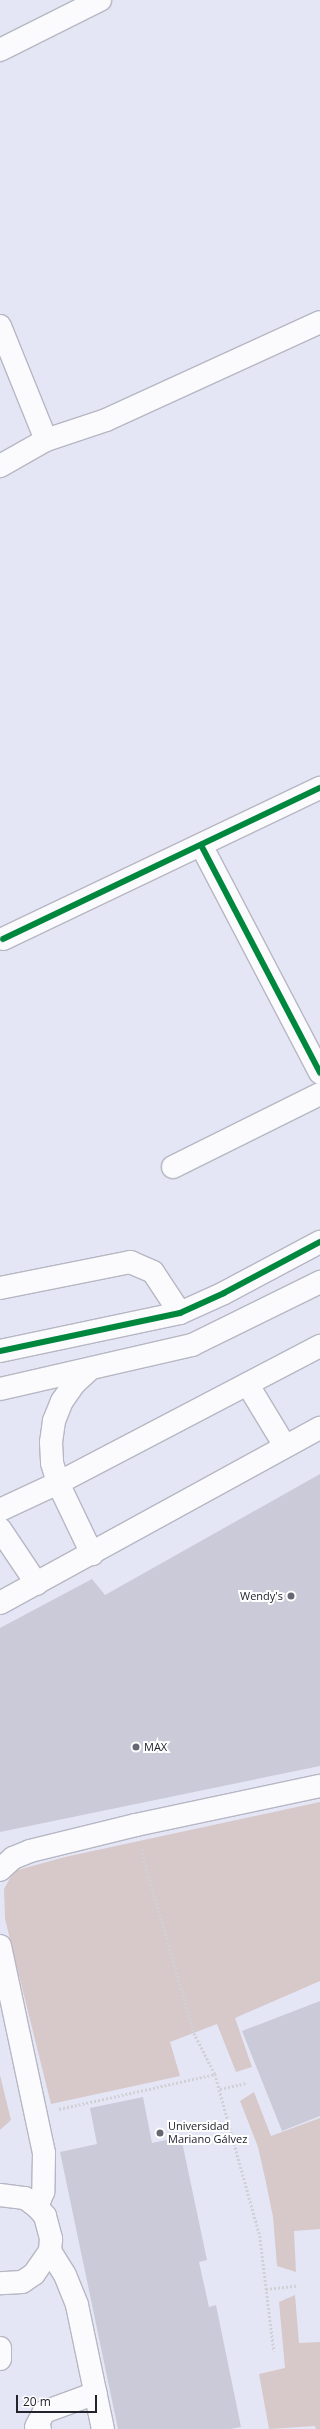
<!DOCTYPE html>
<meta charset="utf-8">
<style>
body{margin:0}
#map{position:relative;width:320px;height:2429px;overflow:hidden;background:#e5e6f5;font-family:"Open Sans",sans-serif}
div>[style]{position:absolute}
.green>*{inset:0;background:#d7c8c9}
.building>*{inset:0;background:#cacad8}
.path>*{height:2.5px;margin-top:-1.25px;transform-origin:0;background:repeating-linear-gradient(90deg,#d0d1d5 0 2px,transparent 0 4px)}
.roads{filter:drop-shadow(1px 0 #b6b7c3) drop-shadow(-1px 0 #b6b7c3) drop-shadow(0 1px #b6b7c3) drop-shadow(0 -1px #b6b7c3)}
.minor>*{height:22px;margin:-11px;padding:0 11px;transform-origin:11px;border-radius:11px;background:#fbfbfe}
.cycleway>*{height:6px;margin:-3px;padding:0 3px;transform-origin:3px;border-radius:3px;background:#00873e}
.dots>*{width:11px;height:11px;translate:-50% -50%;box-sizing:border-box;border:2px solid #fff;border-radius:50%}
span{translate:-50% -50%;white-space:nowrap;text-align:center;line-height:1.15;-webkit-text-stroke:4px #fff;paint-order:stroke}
.poi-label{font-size:11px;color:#22232c}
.right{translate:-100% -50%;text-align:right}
.left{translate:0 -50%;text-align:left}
.scale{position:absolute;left:16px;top:2395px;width:81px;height:18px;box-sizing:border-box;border:2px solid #22232c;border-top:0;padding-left:5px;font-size:12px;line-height:14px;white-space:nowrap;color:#22232c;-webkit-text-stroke:3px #fff;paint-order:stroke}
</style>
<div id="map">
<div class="green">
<div style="clip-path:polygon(320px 1802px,320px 1981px,235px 2018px,252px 2067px,236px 2072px,217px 2024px,170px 2042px,180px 2076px,51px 2104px,5px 1919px,4px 1889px,14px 1871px,65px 1857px)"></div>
<div style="clip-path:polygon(0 2075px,11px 2120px,0 2130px)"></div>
<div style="clip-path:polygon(254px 2092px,271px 2136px,320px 2118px,320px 2229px,294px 2231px,296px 2272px,277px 2266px,273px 2217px,265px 2178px,258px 2147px,240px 2101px)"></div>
<div style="clip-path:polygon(295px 2295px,299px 2343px,320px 2342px,320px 2429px,316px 2429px,315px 2426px,269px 2429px,259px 2374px,285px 2368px,279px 2302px)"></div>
</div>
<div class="building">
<div style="clip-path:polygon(320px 1474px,320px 1766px,0 1832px,0 1628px,92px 1579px,105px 1595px)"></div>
<div style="clip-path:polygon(320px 2001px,320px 2116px,282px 2131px,242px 2031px)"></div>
<div style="clip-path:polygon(143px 2097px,152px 2143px,181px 2137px,207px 2260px,199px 2262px,209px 2307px,216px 2305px,241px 2427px,230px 2429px,118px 2429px,60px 2152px,97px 2144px,90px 2108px)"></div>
</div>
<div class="path">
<div style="left:141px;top:1849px;width:191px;rotate:73.9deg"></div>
<div style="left:194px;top:2033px;width:46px;rotate:62.9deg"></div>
<div style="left:215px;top:2074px;width:168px;rotate:74.5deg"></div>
<div style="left:260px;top:2236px;width:116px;rotate:83.1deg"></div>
<div style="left:220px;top:2089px;width:28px;rotate:-13deg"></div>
<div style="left:59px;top:2109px;width:160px;rotate:-12.6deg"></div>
<div style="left:266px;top:2289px;width:30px;rotate:-6deg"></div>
</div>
<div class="roads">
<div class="minor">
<div style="left:0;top:50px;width:112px;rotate:-26.6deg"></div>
<div style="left:0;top:326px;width:123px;rotate:68deg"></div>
<div style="left:46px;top:440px;width:53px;rotate:150.5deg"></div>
<div style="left:46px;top:440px;width:63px;rotate:-18.4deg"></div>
<div style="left:106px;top:420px;width:235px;rotate:-24.6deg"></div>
<div style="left:201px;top:845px;width:257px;rotate:62.4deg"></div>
<div style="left:3px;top:939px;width:351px;rotate:-25.5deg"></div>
<div style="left:173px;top:1167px;width:164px;rotate:-26.4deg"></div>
<div style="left:0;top:1288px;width:133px;rotate:-11.3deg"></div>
<div style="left:130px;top:1262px;width:25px;rotate:23deg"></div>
<div style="left:153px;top:1272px;width:49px;rotate:56.6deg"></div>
<div style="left:0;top:1351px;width:184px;rotate:-11.9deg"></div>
<div style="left:180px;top:1313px;width:48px;rotate:-24.4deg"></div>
<div style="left:224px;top:1293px;width:109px;rotate:-28deg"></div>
<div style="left:89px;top:1370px;width:21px;rotate:137deg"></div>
<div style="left:74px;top:1384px;width:21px;rotate:125deg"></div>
<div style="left:62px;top:1401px;width:22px;rotate:112deg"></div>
<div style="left:54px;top:1421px;width:21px;rotate:98deg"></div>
<div style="left:51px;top:1442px;width:21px;rotate:87deg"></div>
<div style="left:52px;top:1463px;width:21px;rotate:73deg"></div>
<div style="left:58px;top:1483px;width:79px;rotate:64.4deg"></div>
<div style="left:248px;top:1385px;width:71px;rotate:58.8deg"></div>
<div style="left:0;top:1389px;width:197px;rotate:-12.9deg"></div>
<div style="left:192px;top:1345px;width:143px;rotate:-26.2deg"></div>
<div style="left:0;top:1510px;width:64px;rotate:-25deg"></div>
<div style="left:58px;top:1483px;width:296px;rotate:-27.6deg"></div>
<div style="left:0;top:1529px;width:66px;rotate:56.1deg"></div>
<div style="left:0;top:1603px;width:365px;rotate:-28.7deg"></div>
<div style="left:0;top:1870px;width:18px;rotate:-43deg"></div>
<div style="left:13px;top:1858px;width:18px;rotate:-22deg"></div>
<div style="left:30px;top:1851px;width:109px;rotate:-13.8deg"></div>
<div style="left:136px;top:1825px;width:188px;rotate:-12deg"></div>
<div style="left:0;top:1946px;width:212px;rotate:78deg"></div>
<div style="left:44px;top:2153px;width:39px;rotate:91deg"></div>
<div style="left:43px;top:2192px;width:16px;rotate:112deg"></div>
<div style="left:0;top:2195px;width:25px;rotate:7deg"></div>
<div style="left:25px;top:2198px;width:15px;rotate:37deg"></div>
<div style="left:37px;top:2207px;width:12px;rotate:48deg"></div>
<div style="left:45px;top:2216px;width:24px;rotate:75deg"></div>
<div style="left:51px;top:2239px;width:12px;rotate:95deg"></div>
<div style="left:50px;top:2251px;width:28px;rotate:125deg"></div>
<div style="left:34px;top:2274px;width:14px;rotate:146deg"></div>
<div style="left:22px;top:2282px;width:22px;rotate:177deg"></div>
<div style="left:50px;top:2251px;width:28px;rotate:58deg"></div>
<div style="left:65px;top:2275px;width:32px;rotate:68deg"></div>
<div style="left:77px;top:2305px;width:127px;rotate:78.2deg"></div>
<div style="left:0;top:2348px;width:11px;rotate:90deg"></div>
<div style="left:40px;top:2429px;width:4px;rotate:-153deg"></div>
<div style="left:36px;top:2427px;width:17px;rotate:-62deg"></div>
<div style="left:44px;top:2412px;width:55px;rotate:-20.1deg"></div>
</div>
</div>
<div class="cycleway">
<div style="left:201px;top:845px;width:257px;rotate:62.4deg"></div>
<div style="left:3px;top:939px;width:351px;rotate:-25.5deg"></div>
<div style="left:0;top:1351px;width:184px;rotate:-11.9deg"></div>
<div style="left:180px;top:1313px;width:48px;rotate:-24.4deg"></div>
<div style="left:224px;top:1293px;width:109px;rotate:-28deg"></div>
</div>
<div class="dots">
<div style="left:291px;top:1596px;background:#666772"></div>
<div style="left:136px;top:1747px;background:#666772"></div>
<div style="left:160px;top:2133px;background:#666772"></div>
</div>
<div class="poi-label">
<span class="right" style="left:283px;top:1596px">Wendy's</span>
<span class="left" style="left:144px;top:1747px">MAX</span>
<span class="left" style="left:168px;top:2133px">Universidad<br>Mariano Gálvez</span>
</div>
<div class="scale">20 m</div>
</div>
